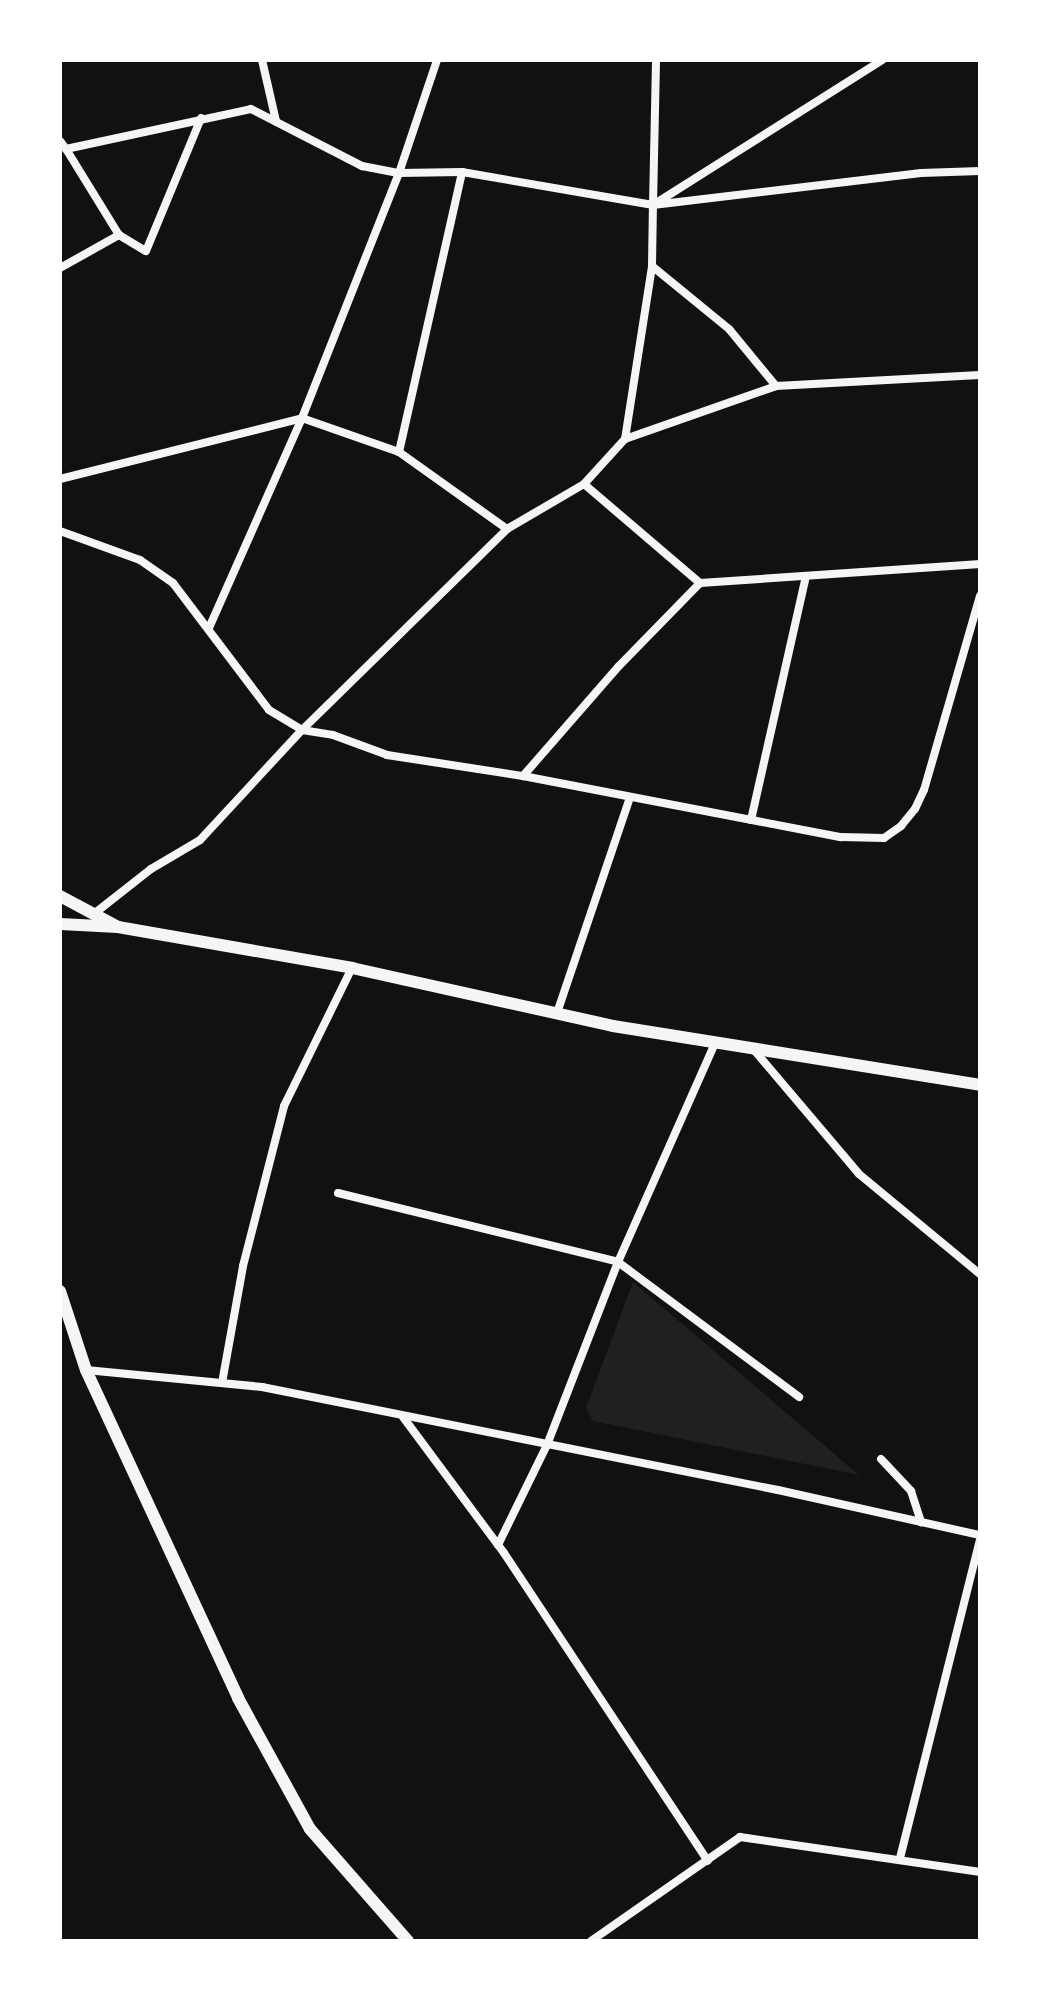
<!DOCTYPE html>
<style>
body{margin:0}
#map{position:relative;width:1040px;height:2001px;overflow:hidden;background:#111;font-family:"Exo 2",sans-serif}
div>[style]{position:absolute}
.green>*{inset:0;background:#202020}
.minor>*{height:8px;margin:-4px;padding:0 4px;transform-origin:4px;border-radius:4px;background:#f5f5f5}
.secondary>*{height:12px;margin:-6px;padding:0 6px;transform-origin:6px;border-radius:6px;background:#f5f5f5}
span{translate:-50% -50%;white-space:nowrap;text-align:center;line-height:1.15;-webkit-text-stroke:6px #fff;paint-order:stroke}
.frame{position:absolute;inset:0;border:62px solid #fff;pointer-events:none}
</style>
<div id="map">
<div class="green">
<div style="clip-path:polygon(633px 1282px,859px 1475px,593px 1421px,586px 1408px)"></div>
</div>
<div class="minor">
<div style="left:262px;top:60px;width:63px;rotate:77.1deg"></div>
<div style="left:60px;top:141px;width:10px;rotate:53deg"></div>
<div style="left:66px;top:149px;width:189px;rotate:-12.2deg"></div>
<div style="left:251px;top:109px;width:125px;rotate:27.2deg"></div>
<div style="left:362px;top:166px;width:38px;rotate:11deg"></div>
<div style="left:399px;top:173px;width:63px;rotate:-0.9deg"></div>
<div style="left:462px;top:172px;width:194px;rotate:9.8deg"></div>
<div style="left:653px;top:205px;width:271px;rotate:-32.3deg"></div>
<div style="left:653px;top:205px;width:145px;rotate:-88.8deg"></div>
<div style="left:119px;top:235px;width:31px;rotate:31deg"></div>
<div style="left:146px;top:251px;width:144px;rotate:-67.5deg"></div>
<div style="left:60px;top:268px;width:68px;rotate:-29.2deg"></div>
<div style="left:119px;top:235px;width:101px;rotate:-121.6deg"></div>
<div style="left:776px;top:386px;width:74px;rotate:-129.5deg"></div>
<div style="left:729px;top:329px;width:99px;rotate:-140.7deg"></div>
<div style="left:652px;top:266px;width:61px;rotate:-89.1deg"></div>
<div style="left:653px;top:205px;width:270px;rotate:-6.8deg"></div>
<div style="left:921px;top:173px;width:59px;rotate:-1.9deg"></div>
<div style="left:625px;top:439px;width:175px;rotate:-81.1deg"></div>
<div style="left:399px;top:452px;width:287px;rotate:-77.3deg"></div>
<div style="left:60px;top:479px;width:250px;rotate:-14.1deg"></div>
<div style="left:302px;top:418px;width:264px;rotate:-68.4deg"></div>
<div style="left:399px;top:173px;width:119px;rotate:-71.4deg"></div>
<div style="left:584px;top:484px;width:153px;rotate:40.5deg"></div>
<div style="left:700px;top:583px;width:281px;rotate:-3.9deg"></div>
<div style="left:507px;top:529px;width:89px;rotate:-30.3deg"></div>
<div style="left:584px;top:484px;width:61px;rotate:-47.7deg"></div>
<div style="left:625px;top:439px;width:160px;rotate:-19.3deg"></div>
<div style="left:776px;top:386px;width:204px;rotate:-3.1deg"></div>
<div style="left:60px;top:531px;width:85px;rotate:19.9deg"></div>
<div style="left:140px;top:560px;width:40px;rotate:34.9deg"></div>
<div style="left:173px;top:583px;width:159px;rotate:52.9deg"></div>
<div style="left:269px;top:710px;width:39px;rotate:31deg"></div>
<div style="left:302px;top:730px;width:31px;rotate:9deg"></div>
<div style="left:333px;top:735px;width:58px;rotate:20.3deg"></div>
<div style="left:387px;top:755px;width:138px;rotate:8.8deg"></div>
<div style="left:523px;top:776px;width:146px;rotate:-48.9deg"></div>
<div style="left:619px;top:666px;width:116px;rotate:-45.7deg"></div>
<div style="left:523px;top:776px;width:324px;rotate:10.9deg"></div>
<div style="left:841px;top:837px;width:43px;rotate:1.3deg"></div>
<div style="left:884px;top:838px;width:21px;rotate:-35deg"></div>
<div style="left:901px;top:826px;width:22px;rotate:-51deg"></div>
<div style="left:915px;top:809px;width:21px;rotate:-65deg"></div>
<div style="left:924px;top:790px;width:202px;rotate:-73.9deg"></div>
<div style="left:751px;top:820px;width:250px;rotate:-77.3deg"></div>
<div style="left:95px;top:913px;width:71px;rotate:-38.2deg"></div>
<div style="left:151px;top:869px;width:57px;rotate:-30.6deg"></div>
<div style="left:200px;top:840px;width:150px;rotate:-47.2deg"></div>
<div style="left:302px;top:730px;width:287px;rotate:-44.4deg"></div>
<div style="left:507px;top:529px;width:133px;rotate:-144.5deg"></div>
<div style="left:399px;top:452px;width:103px;rotate:-160.7deg"></div>
<div style="left:302px;top:418px;width:230px;rotate:113.9deg"></div>
<div style="left:557px;top:1013px;width:228px;rotate:-71.3deg"></div>
<div style="left:754px;top:1050px;width:162px;rotate:49.7deg"></div>
<div style="left:859px;top:1174px;width:157px;rotate:39.6deg"></div>
<div style="left:338px;top:1193px;width:288px;rotate:13.8deg"></div>
<div style="left:618px;top:1262px;width:226px;rotate:36.7deg"></div>
<div style="left:86px;top:1370px;width:177px;rotate:5.5deg"></div>
<div style="left:262px;top:1387px;width:526px;rotate:11.29deg"></div>
<div style="left:778px;top:1490px;width:207px;rotate:12.6deg"></div>
<div style="left:222px;top:1383px;width:119px;rotate:-79.8deg"></div>
<div style="left:243px;top:1266px;width:165px;rotate:-75.6deg"></div>
<div style="left:284px;top:1106px;width:154px;rotate:-63.8deg"></div>
<div style="left:403px;top:1417px;width:169px;rotate:53.4deg"></div>
<div style="left:504px;top:1553px;width:369px;rotate:56.5deg"></div>
<div style="left:881px;top:1459px;width:44px;rotate:46.8deg"></div>
<div style="left:911px;top:1491px;width:33px;rotate:72deg"></div>
<div style="left:498px;top:1545px;width:111px;rotate:-63.9deg"></div>
<div style="left:547px;top:1445px;width:196px;rotate:-68.8deg"></div>
<div style="left:618px;top:1262px;width:240px;rotate:-66.1deg"></div>
<div style="left:900px;top:1858px;width:328px;rotate:-75.9deg"></div>
<div style="left:591px;top:1941px;width:182px;rotate:-34.9deg"></div>
<div style="left:740px;top:1837px;width:243px;rotate:8.3deg"></div>
</div>
<div class="secondary">
<div style="left:60px;top:896px;width:66px;rotate:28.1deg"></div>
<div style="left:118px;top:927px;width:58px;rotate:-177deg"></div>
<div style="left:118px;top:927px;width:238px;rotate:9.9deg"></div>
<div style="left:352px;top:968px;width:267px;rotate:12.5deg"></div>
<div style="left:613px;top:1026px;width:372px;rotate:9.1deg"></div>
<div style="left:60px;top:1291px;width:83px;rotate:71.8deg"></div>
<div style="left:86px;top:1370px;width:362px;rotate:65.1deg"></div>
<div style="left:238px;top:1698px;width:149px;rotate:61.2deg"></div>
<div style="left:310px;top:1829px;width:149px;rotate:48.8deg"></div>
</div>
<div class="frame"></div>
</div>
